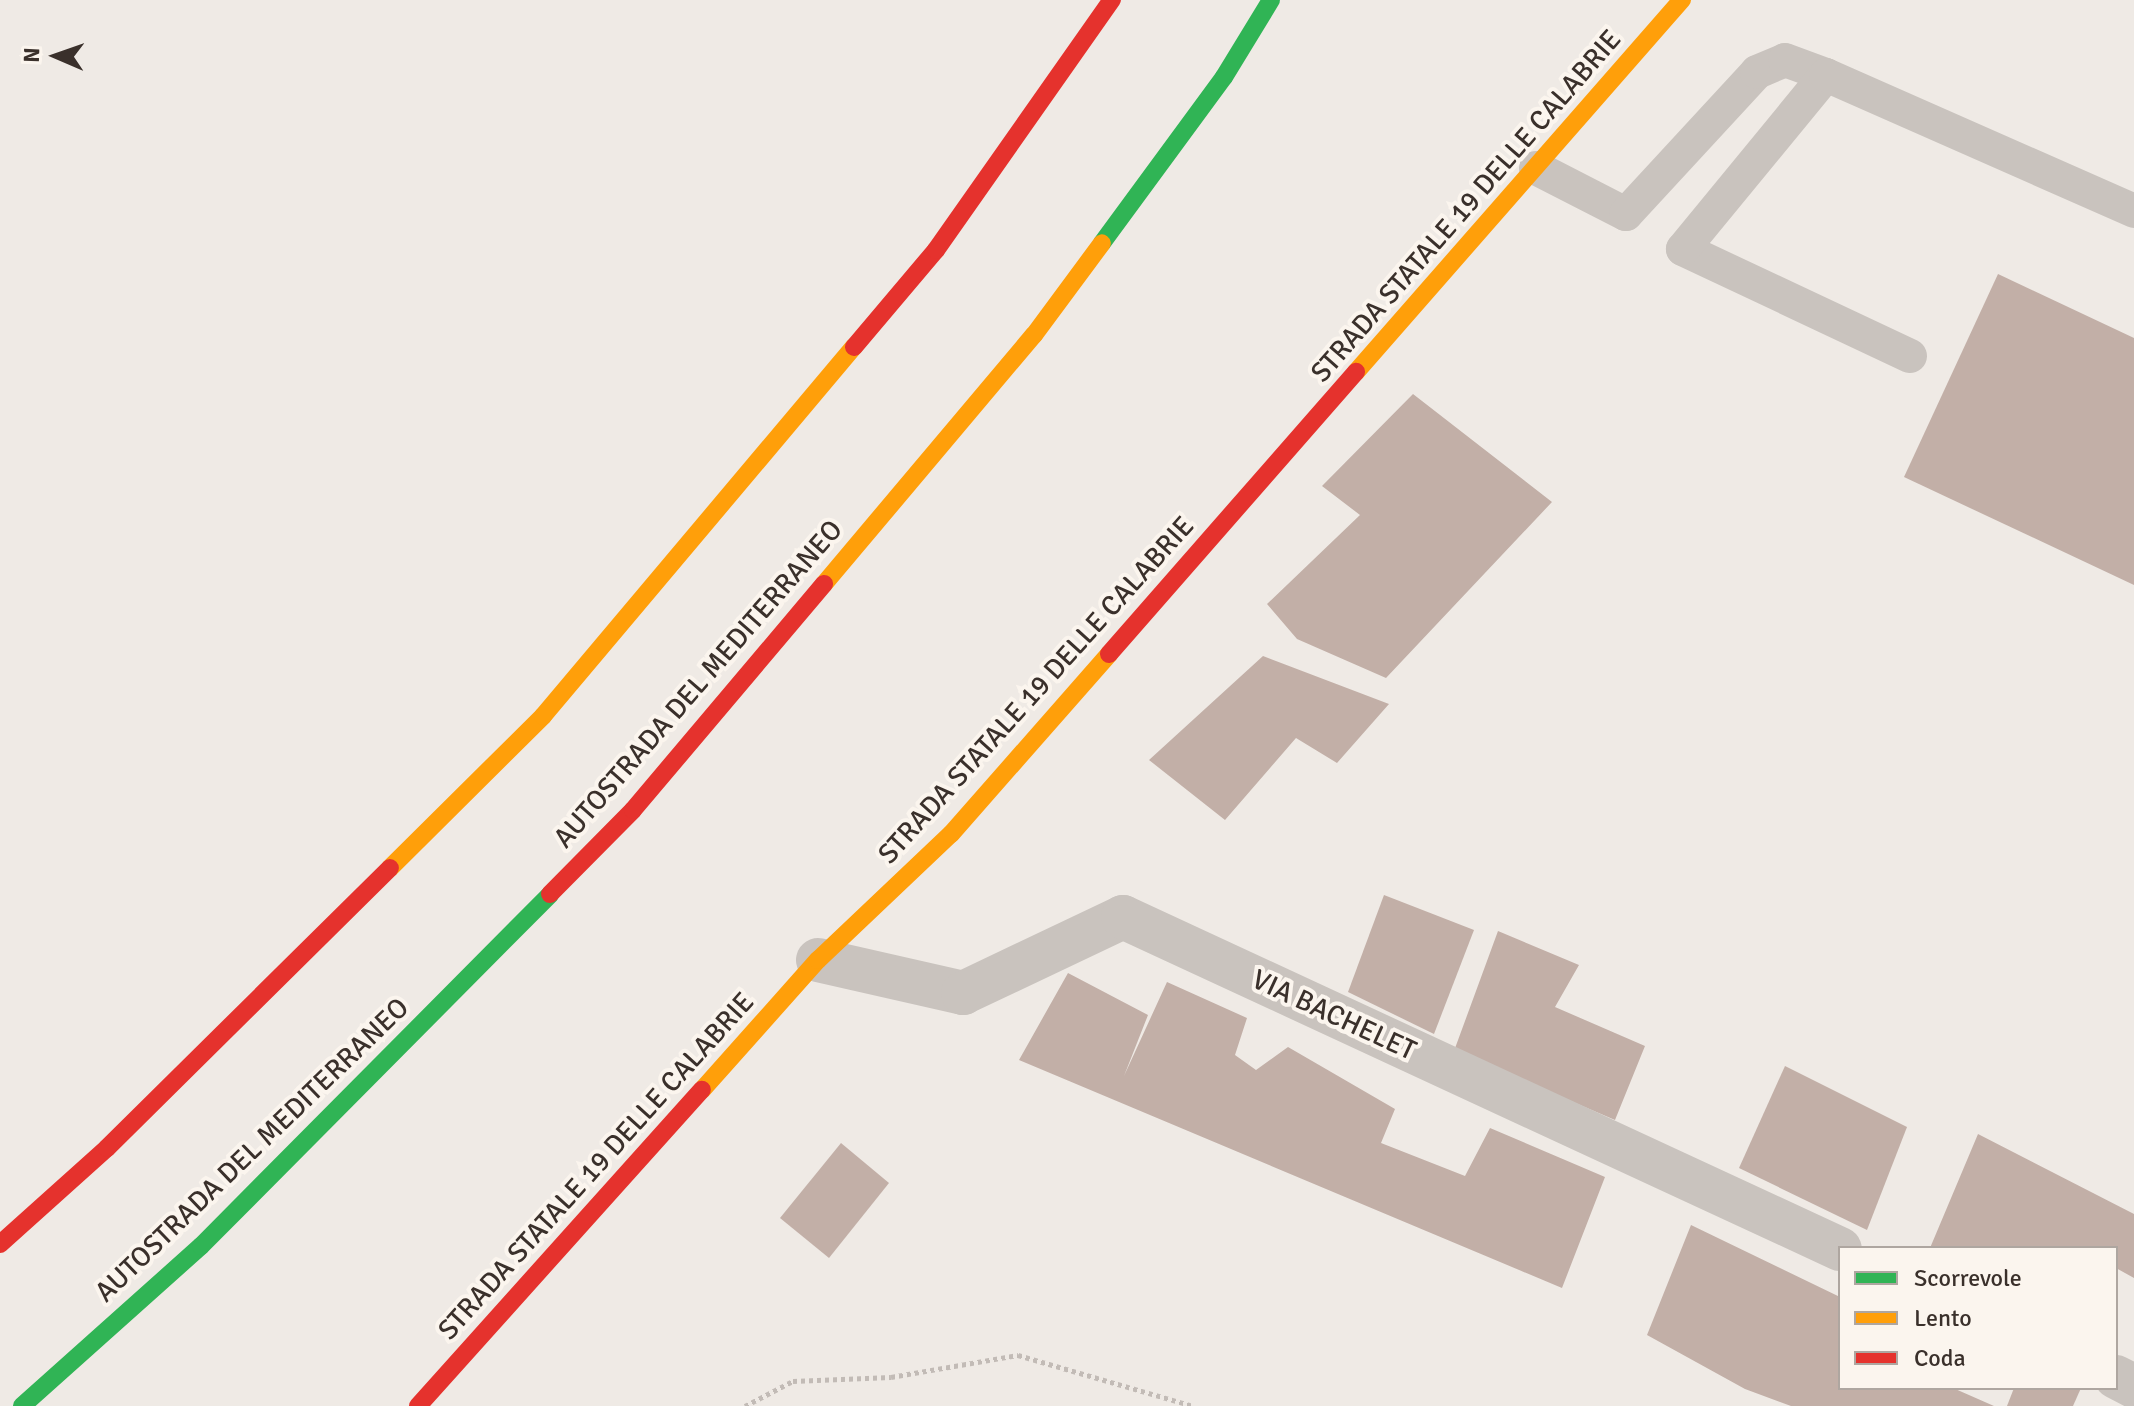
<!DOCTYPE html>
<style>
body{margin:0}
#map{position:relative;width:2134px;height:1406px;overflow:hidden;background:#efeae5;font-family:Signika,sans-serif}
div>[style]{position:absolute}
.building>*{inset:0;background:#c2afa7}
.path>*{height:5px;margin-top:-2.5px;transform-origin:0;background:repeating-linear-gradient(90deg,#c2bbb6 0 4px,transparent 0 8px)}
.lane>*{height:34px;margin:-17px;padding:0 17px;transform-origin:17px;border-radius:17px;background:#c9c3be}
.street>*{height:44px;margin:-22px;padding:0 22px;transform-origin:22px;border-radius:22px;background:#c9c3be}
.fast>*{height:18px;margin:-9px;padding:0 9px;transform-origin:9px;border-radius:9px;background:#30b455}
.slow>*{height:18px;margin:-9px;padding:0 9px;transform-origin:9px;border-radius:9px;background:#ff9f0a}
.jam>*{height:18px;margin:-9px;padding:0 9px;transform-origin:9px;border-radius:9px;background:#e5322d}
span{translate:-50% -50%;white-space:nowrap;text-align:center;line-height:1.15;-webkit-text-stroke:8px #fbf5ee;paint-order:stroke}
.street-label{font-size:28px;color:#3a302b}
.legend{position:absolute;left:1838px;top:1246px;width:280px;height:144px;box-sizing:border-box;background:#fbf5ee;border:2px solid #aea6a0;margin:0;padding:10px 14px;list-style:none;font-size:24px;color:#3a302b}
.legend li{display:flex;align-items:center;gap:16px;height:40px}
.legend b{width:40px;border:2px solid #aea6a0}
.north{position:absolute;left:16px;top:16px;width:80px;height:80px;-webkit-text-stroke:6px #fbf5ee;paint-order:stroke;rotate:272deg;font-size:22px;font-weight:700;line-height:32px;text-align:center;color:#3a302b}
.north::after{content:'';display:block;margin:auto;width:28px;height:36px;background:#3a302b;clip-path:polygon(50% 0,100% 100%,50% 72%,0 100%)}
</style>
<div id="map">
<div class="building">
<div style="clip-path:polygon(1998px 274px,2134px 338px,2134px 585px,1904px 477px)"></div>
<div style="clip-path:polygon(1413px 394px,1552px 502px,1386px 678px,1297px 639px,1267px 604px,1360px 515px,1322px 486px)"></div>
<div style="clip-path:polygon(1263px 656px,1389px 704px,1337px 763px,1296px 738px,1225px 820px,1149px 760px)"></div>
<div style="clip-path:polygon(1384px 895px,1474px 930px,1434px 1034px,1348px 992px)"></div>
<div style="clip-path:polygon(1498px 931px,1579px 965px,1555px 1007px,1645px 1046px,1615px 1120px,1454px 1051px)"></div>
<div style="clip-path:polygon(1068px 973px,1148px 1015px,1124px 1076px,1167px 982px,1247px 1018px,1235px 1055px,1256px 1070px,1288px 1047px,1395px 1109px,1381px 1143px,1465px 1176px,1490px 1128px,1605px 1177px,1562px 1288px,1019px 1060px)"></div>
<div style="clip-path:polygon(1785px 1066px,1907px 1127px,1867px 1230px,1739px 1168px)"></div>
<div style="clip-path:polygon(1978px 1134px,2134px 1214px,2134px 1278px,2116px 1268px,2116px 1248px,1930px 1248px)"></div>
<div style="clip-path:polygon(841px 1143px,889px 1183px,829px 1258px,780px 1218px)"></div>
<div style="clip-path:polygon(1691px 1225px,1840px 1297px,1840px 1388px,1953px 1388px,1994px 1406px,1791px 1406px,1745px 1389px,1647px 1335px)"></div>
<div style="clip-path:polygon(2014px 1388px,2081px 1388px,2073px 1406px,2007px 1406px)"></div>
</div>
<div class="path">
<div style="left:745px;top:1406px;width:54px;rotate:-27.5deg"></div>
<div style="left:793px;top:1381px;width:98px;rotate:-2.3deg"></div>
<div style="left:891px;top:1377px;width:129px;rotate:-9.8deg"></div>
<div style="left:1018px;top:1355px;width:183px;rotate:16.2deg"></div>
</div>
<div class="lane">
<div style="left:1536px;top:168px;width:101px;rotate:27.1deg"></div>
<div style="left:1626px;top:214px;width:193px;rotate:-47.3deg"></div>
<div style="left:1757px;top:72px;width:30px;rotate:-23deg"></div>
<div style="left:1785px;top:60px;width:44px;rotate:20.1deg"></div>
<div style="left:1910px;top:356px;width:251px;rotate:-154.8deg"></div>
<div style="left:1683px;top:249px;width:225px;rotate:-50.6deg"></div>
<div style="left:1826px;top:75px;width:337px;rotate:23.8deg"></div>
</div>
<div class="street">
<div style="left:818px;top:960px;width:149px;rotate:12.8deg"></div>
<div style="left:963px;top:993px;width:177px;rotate:-25.4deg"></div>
<div style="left:1123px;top:917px;width:790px;rotate:24.85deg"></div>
<div style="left:2116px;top:1377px;width:20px;rotate:27deg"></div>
</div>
<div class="fast">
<div style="left:1102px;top:243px;width:206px;rotate:-53.7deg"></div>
<div style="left:1224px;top:77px;width:90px;rotate:-58.6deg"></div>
<div style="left:22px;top:1406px;width:240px;rotate:-41.8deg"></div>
<div style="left:201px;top:1246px;width:496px;rotate:-45.2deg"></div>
</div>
<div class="slow">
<div style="left:1356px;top:372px;width:495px;rotate:-48.8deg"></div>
<div style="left:824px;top:584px;width:326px;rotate:-49.9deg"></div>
<div style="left:1034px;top:335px;width:114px;rotate:-53.5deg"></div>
<div style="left:390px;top:868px;width:216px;rotate:-44.8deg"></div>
<div style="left:543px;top:716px;width:483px;rotate:-49.9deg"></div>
<div style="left:702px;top:1090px;width:174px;rotate:-48.3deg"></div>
<div style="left:818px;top:960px;width:183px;rotate:-43.5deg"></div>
<div style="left:951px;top:834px;width:240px;rotate:-48.7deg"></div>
</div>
<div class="jam">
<div style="left:854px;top:347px;width:127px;rotate:-49.8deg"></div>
<div style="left:936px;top:250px;width:306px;rotate:-54.9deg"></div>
<div style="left:1109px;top:654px;width:375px;rotate:-48.8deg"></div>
<div style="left:550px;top:894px;width:118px;rotate:-45.3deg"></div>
<div style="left:633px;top:810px;width:296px;rotate:-49.8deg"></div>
<div style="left:0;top:1244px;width:144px;rotate:-41.9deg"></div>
<div style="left:107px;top:1148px;width:398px;rotate:-44.7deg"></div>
<div style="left:418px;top:1406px;width:425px;rotate:-48.1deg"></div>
</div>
<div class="street-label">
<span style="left:1466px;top:206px;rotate:-49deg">STRADA STATALE 19 DELLE CALABRIE</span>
<span style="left:698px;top:684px;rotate:-49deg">AUTOSTRADA DEL MEDITERRANEO</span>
<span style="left:1036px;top:690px;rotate:-48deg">STRADA STATALE 19 DELLE CALABRIE</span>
<span style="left:1334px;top:1015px;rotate:25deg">VIA BACHELET</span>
<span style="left:252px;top:1150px;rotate:-44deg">AUTOSTRADA DEL MEDITERRANEO</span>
<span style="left:596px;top:1166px;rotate:-48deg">STRADA STATALE 19 DELLE CALABRIE</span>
</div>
<ul class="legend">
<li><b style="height:10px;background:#30b455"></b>Scorrevole</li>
<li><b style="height:10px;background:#ff9f0a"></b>Lento</li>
<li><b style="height:10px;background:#e5322d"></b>Coda</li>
</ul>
<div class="north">N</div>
</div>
